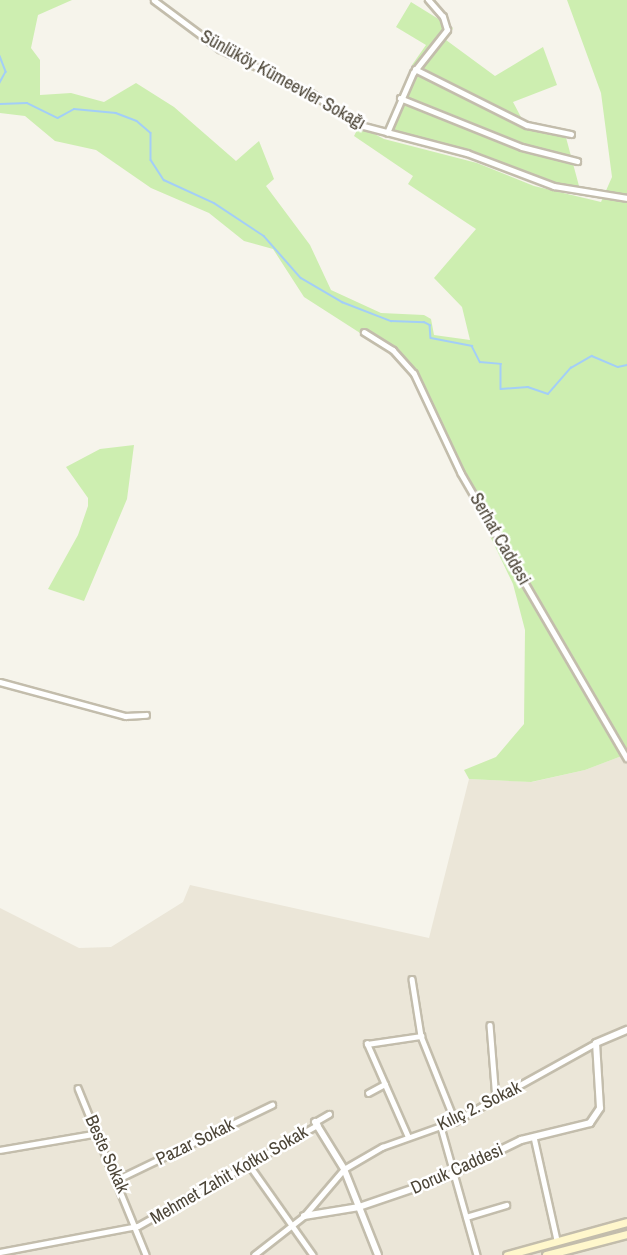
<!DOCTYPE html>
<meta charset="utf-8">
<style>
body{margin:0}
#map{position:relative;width:627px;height:1255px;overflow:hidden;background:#f6f4eb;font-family:"Archivo Narrow",sans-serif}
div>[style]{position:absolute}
.residential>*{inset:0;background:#ebe6d8}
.green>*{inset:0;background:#cdeeb0}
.stream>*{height:1.5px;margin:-0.75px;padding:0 0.75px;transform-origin:0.75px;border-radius:0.75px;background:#a3cef7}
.roads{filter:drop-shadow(2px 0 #c3bdac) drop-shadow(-2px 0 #c3bdac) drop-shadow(0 2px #c3bdac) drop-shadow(0 -2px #c3bdac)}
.minor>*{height:4.5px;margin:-2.25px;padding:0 2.25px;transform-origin:2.25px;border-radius:2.25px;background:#fff}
.tertiary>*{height:6px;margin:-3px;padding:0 3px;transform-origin:3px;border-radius:3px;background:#fff}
.secondary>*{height:7px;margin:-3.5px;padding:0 3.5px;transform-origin:3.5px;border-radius:3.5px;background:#fff7cc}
span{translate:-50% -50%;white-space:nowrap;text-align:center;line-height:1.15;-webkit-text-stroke:5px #fff;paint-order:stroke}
.street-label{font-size:18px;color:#4c4537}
</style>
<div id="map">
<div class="residential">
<div style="clip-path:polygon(627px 754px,627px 1255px,0 1255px,0 908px,79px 948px,111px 947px,183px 902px,190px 885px,429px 938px,469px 779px,532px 782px,585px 770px)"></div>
</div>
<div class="green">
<div style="clip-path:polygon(0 0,72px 0,38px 15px,31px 48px,40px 60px,40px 95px,71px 93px,104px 102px,136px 83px,174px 107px,236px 161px,259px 141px,274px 179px,266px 186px,310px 245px,331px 290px,381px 313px,424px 315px,431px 319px,434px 335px,470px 340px,462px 307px,434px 278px,476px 229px,408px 184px,413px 176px,354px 136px,359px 126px,384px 139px,477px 163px,534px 186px,601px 202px,612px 177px,601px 93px,567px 0,627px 0,627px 754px,585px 770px,531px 782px,469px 779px,464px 770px,496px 757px,524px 724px,525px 630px,513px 584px,414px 378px,385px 349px,304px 297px,273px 249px,244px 241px,209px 213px,151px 188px,96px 150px,55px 141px,25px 116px,0 113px)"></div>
<div style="clip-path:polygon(411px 2px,453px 28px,446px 40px,495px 76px,543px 47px,557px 85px,513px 102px,523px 121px,564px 130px,579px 186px,560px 185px,473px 152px,389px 131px,417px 67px,412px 65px,426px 45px,396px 27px)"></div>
<div style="clip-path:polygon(134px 445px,127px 499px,84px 601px,48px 589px,78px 535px,88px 506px,88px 498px,66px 467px,100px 449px)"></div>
</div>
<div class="stream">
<div style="left:0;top:56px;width:17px;rotate:69deg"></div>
<div style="left:6px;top:72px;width:13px;rotate:119deg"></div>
<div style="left:0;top:104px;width:27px;rotate:-2deg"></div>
<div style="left:27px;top:103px;width:34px;rotate:26deg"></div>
<div style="left:58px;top:118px;width:18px;rotate:-29deg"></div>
<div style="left:74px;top:109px;width:42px;rotate:5.4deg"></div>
<div style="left:116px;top:113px;width:22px;rotate:21deg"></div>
<div style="left:137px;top:121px;width:18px;rotate:41deg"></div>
<div style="left:151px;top:133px;width:27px;rotate:90deg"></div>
<div style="left:151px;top:160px;width:24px;rotate:57deg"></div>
<div style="left:164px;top:180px;width:55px;rotate:24.7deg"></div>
<div style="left:214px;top:203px;width:60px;rotate:33.4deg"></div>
<div style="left:264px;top:236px;width:56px;rotate:48.6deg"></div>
<div style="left:301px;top:278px;width:48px;rotate:30.3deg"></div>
<div style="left:342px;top:302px;width:53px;rotate:21.2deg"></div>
<div style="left:391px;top:321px;width:33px;rotate:2deg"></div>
<div style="left:424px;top:322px;width:7px;rotate:27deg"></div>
<div style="left:430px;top:325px;width:13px;rotate:86deg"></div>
<div style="left:431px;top:338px;width:42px;rotate:11deg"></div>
<div style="left:472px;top:346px;width:18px;rotate:63deg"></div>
<div style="left:480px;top:362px;width:21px;rotate:5deg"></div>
<div style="left:501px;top:364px;width:25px;rotate:90deg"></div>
<div style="left:501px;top:389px;width:27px;rotate:-4deg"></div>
<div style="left:528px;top:387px;width:21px;rotate:19deg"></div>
<div style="left:548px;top:394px;width:35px;rotate:-49deg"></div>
<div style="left:571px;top:368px;width:24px;rotate:-30deg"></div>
<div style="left:592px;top:356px;width:28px;rotate:23deg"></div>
<div style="left:618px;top:367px;width:9px;rotate:-13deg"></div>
</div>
<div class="roads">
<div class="minor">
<div style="left:154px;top:0;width:82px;rotate:36.6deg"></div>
<div style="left:220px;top:49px;width:101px;rotate:25.8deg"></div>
<div style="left:311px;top:93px;width:59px;rotate:33.1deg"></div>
<div style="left:360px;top:125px;width:111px;rotate:14.7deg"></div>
<div style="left:467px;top:153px;width:93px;rotate:20.8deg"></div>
<div style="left:554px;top:186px;width:74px;rotate:9.3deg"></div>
<div style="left:415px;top:69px;width:125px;rotate:26.6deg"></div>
<div style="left:527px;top:125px;width:45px;rotate:11.6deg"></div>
<div style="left:400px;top:98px;width:131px;rotate:21.9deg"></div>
<div style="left:522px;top:147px;width:57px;rotate:14.3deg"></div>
<div style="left:387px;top:133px;width:65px;rotate:-66.6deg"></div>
<div style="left:413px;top:73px;width:55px;rotate:-51.7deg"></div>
<div style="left:447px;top:30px;width:14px;rotate:-107deg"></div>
<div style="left:443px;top:17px;width:23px;rotate:-131deg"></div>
<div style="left:364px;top:332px;width:34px;rotate:32deg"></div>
<div style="left:393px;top:350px;width:31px;rotate:48deg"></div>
<div style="left:414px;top:373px;width:110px;rotate:64.8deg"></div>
<div style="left:461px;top:473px;width:330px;rotate:59.8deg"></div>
<div style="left:0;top:682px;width:130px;rotate:15.2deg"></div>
<div style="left:125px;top:716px;width:21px;rotate:-3deg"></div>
<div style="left:412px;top:979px;width:58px;rotate:81deg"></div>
<div style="left:421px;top:1036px;width:92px;rotate:68.2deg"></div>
<div style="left:490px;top:1025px;width:75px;rotate:85.4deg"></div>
<div style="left:78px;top:1088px;width:180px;rotate:67.8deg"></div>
<div style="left:368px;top:1093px;width:19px;rotate:-28deg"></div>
<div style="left:315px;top:1122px;width:16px;rotate:-30deg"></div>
<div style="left:441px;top:1127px;width:133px;rotate:74.3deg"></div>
<div style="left:408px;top:1137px;width:102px;rotate:-113.8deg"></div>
<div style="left:367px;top:1044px;width:55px;rotate:-8.4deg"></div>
<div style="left:534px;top:1137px;width:106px;rotate:77.4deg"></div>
<div style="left:0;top:1150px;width:99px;rotate:-9.8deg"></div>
<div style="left:250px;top:1166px;width:109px;rotate:54.7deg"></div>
<div style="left:118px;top:1179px;width:171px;rotate:-25.7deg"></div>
<div style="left:466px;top:1217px;width:42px;rotate:-16.7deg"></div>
<div style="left:0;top:1252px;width:140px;rotate:-10.7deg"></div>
<div style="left:138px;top:1226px;width:206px;rotate:-29.4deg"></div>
<div style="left:254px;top:1255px;width:63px;rotate:-38deg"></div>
<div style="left:304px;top:1216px;width:62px;rotate:-49.6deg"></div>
<div style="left:344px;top:1169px;width:44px;rotate:-30.1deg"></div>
<div style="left:382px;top:1147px;width:77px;rotate:-19.6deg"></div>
<div style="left:455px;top:1121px;width:161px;rotate:-29deg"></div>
</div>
<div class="tertiary">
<div style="left:315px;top:1122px;width:55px;rotate:58.3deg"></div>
<div style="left:344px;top:1169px;width:92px;rotate:68.4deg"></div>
<div style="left:304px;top:1216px;width:56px;rotate:-9.3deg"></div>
<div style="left:359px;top:1207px;width:87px;rotate:-18.9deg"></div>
<div style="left:441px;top:1179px;width:89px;rotate:-26deg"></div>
<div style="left:521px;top:1140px;width:71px;rotate:-13.8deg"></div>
<div style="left:590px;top:1123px;width:18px;rotate:-56deg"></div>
<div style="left:600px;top:1108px;width:65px;rotate:-93.5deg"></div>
<div style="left:596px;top:1043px;width:34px;rotate:-23deg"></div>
</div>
<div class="secondary">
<div style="left:507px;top:1255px;width:124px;rotate:-15.4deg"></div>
<div style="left:546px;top:1255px;width:84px;rotate:-14.5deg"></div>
</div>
</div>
<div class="street-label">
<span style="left:283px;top:80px;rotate:29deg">Sünlüköy Kümeevler Sokağı</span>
<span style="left:500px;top:539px;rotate:60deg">Serhat Caddesi</span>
<span style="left:479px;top:1106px;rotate:-26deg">Kılıç 2. Sokak</span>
<span style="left:195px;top:1142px;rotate:-26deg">Pazar Sokak</span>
<span style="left:107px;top:1154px;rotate:66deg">Beste Sokak</span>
<span style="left:457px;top:1169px;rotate:-24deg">Doruk Caddesi</span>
<span style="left:229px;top:1175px;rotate:-30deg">Mehmet Zahit Kotku Sokak</span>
</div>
</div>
